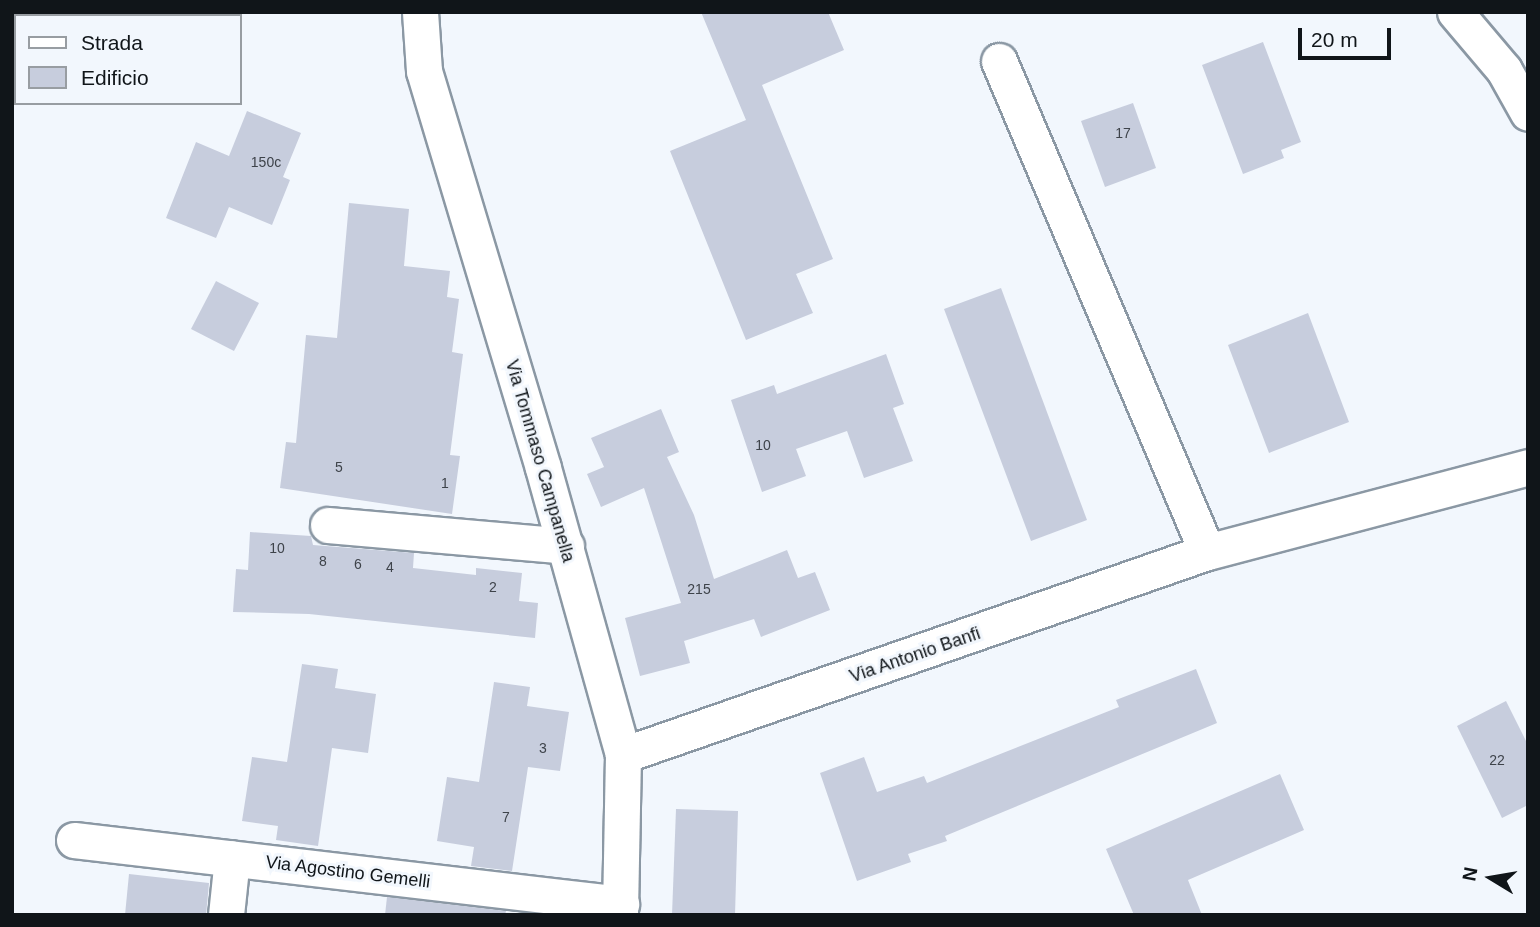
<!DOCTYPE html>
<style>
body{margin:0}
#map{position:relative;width:1540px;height:927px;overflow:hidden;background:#f2f7fd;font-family:Arial,sans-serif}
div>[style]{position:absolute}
.building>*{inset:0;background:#c7cddd}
.roads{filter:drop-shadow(2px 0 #8b98a4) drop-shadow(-2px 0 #8b98a4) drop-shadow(0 2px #8b98a4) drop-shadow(0 -2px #8b98a4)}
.minor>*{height:35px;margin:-17.5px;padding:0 17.5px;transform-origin:17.5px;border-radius:17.5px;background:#fff}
.rail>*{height:8px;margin-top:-4px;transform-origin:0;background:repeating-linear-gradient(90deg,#f2f7fd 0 16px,#5e6368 0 32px);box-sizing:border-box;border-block:2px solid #5e6368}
span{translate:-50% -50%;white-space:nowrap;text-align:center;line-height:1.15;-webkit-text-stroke:6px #f2f7fd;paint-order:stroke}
.number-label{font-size:14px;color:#3e434a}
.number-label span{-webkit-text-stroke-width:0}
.street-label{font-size:18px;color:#101519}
.frame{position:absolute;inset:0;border:14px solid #101519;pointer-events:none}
.legend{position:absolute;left:14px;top:14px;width:228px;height:91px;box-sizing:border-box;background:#f2f7fd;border:2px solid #989da2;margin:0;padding:9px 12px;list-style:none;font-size:21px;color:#101519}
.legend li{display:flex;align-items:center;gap:14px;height:35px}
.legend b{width:35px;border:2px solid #989da2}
.north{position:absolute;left:1456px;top:843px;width:70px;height:70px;-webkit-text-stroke:5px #f2f7fd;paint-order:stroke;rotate:281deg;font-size:19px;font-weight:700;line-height:28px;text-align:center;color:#101519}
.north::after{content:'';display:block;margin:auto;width:24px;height:32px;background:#101519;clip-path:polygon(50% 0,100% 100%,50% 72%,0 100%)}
.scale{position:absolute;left:1298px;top:28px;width:93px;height:32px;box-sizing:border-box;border:4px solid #101519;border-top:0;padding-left:9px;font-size:21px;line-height:24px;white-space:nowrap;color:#101519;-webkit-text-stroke:5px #f2f7fd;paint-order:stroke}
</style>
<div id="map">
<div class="building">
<div style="clip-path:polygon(701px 12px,828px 12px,844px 50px,762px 85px,833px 259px,796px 274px,813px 313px,746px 340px,670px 151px,746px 120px)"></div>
<div style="clip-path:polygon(1263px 42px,1301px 142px,1281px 150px,1284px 158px,1243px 174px,1202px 65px)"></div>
<div style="clip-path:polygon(1133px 103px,1156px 168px,1105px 187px,1081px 121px)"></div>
<div style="clip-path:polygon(247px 111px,301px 133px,283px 177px,290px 180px,272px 225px,229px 207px,216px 238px,166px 218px,196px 142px,229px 156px)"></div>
<div style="clip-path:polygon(349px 203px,409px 209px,404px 266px,450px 271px,447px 297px,459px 299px,452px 352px,463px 354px,450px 455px,460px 456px,452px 514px,280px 488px,286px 442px,296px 443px,306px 335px,337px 338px)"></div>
<div style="clip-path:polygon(216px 281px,259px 303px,234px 351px,191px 329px)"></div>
<div style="clip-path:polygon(1001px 288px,1087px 520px,1031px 541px,944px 309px)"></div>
<div style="clip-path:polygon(1308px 313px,1349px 422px,1269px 453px,1228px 345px)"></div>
<div style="clip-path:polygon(886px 354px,904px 404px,893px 408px,913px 461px,864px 478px,847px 431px,796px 449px,806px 476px,762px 492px,731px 400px,774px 385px,777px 394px)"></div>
<div style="clip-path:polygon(661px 409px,679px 452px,667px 457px,694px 515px,714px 579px,787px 550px,798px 578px,815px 572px,830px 610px,761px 637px,754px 619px,684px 641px,690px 663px,640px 676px,625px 618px,681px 603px,644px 488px,601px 507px,587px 474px,604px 467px,591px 438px)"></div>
<div style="clip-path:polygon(250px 532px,311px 536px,313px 545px,414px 553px,413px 568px,476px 575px,476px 568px,522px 573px,519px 601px,538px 603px,535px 638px,309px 614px,233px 612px,236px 569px,248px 570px)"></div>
<div style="clip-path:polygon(302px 664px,338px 669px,335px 688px,376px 694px,368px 753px,332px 748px,318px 846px,276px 840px,278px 826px,242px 821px,252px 757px,287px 762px)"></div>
<div style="clip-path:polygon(1196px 669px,1217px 723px,945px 836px,947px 841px,908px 854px,911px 862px,857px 881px,820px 773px,864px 757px,877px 792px,924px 776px,927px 783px,1119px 707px,1116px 700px)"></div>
<div style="clip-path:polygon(494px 682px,530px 687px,527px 706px,569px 712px,560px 771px,528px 767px,512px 871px,471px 866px,474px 847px,437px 841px,447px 777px,479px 782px)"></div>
<div style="clip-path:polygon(1506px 701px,1528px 745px,1528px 805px,1502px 818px,1457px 726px)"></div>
<div style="clip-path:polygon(1280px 774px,1304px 830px,1188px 880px,1202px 915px,1134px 915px,1106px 849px)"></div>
<div style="clip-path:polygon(676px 809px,738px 811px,735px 915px,672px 915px)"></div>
<div style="clip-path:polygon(129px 874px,209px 883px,206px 915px,125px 915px)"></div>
<div style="clip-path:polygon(387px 897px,506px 911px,505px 915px,385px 915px)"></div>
</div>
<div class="roads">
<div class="minor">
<div style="left:420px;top:12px;width:59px;rotate:86.1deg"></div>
<div style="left:424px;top:71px;width:414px;rotate:73.3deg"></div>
<div style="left:543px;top:468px;width:298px;rotate:74.4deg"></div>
<div style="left:623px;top:755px;width:160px;rotate:91.1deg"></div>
<div style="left:1455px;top:12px;width:76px;rotate:49.8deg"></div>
<div style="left:1504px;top:70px;width:49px;rotate:60.8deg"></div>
<div style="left:999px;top:61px;width:533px;rotate:67.04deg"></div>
<div style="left:328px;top:525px;width:239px;rotate:5deg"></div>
<div style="left:623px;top:755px;width:618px;rotate:-19.17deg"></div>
<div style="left:1207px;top:552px;width:332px;rotate:-14.8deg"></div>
<div style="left:74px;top:840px;width:551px;rotate:6.67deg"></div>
<div style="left:226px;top:915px;width:57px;rotate:-84deg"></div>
</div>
</div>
<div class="rail">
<div style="left:52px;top:16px;width:5px;rotate:-53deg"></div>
<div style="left:75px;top:16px;width:5px;rotate:-53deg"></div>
<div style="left:12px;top:63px;width:6px;rotate:-45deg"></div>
<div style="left:12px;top:91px;width:6px;rotate:-51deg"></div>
</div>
<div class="number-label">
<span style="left:1123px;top:133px">17</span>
<span style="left:266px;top:162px">150c</span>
<span style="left:763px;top:445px">10</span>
<span style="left:339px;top:467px">5</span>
<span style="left:445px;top:483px">1</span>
<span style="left:277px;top:548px">10</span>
<span style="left:323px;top:561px">8</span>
<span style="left:358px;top:564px">6</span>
<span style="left:390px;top:567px">4</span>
<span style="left:493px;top:587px">2</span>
<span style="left:699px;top:589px">215</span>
<span style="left:543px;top:748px">3</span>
<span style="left:1497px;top:760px">22</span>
<span style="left:506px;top:817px">7</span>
</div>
<div class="street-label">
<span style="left:540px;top:461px;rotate:74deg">Via Tommaso Campanella</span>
<span style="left:915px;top:655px;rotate:-19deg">Via Antonio Banfi</span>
<span style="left:348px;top:872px;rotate:7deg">Via Agostino Gemelli</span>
</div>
<div class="frame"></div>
<ul class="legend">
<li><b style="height:9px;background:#fff"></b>Strada</li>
<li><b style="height:19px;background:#c7cddd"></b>Edificio</li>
</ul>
<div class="north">N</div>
<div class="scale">20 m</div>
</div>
